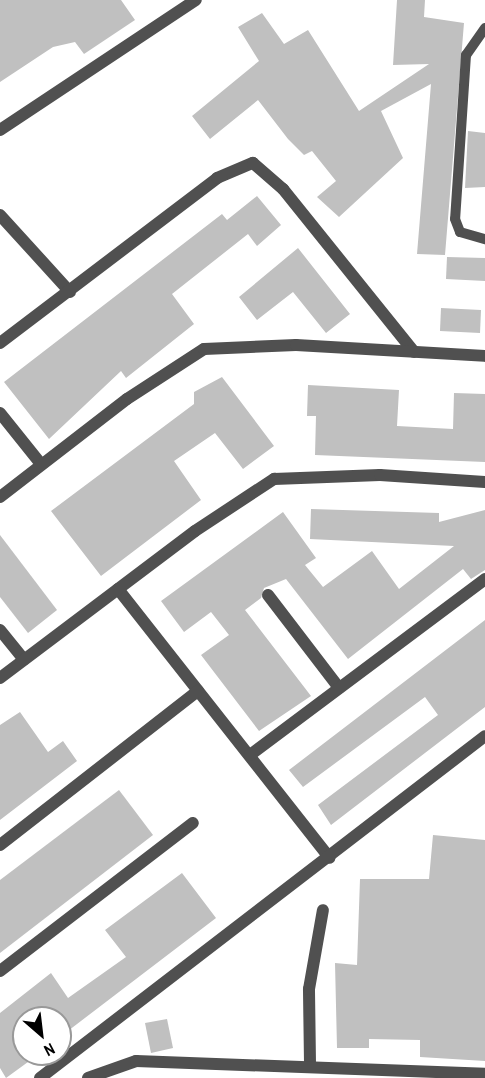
<!DOCTYPE html>
<style>
body{margin:0}
#map{position:relative;width:485px;height:1078px;overflow:hidden;background:#fff;font-family:"Archivo Narrow",sans-serif}
div>[style]{position:absolute}
.building>*{inset:0;background:#c0c0c0}
.lane>*{height:10px;margin:-5px;padding:0 5px;transform-origin:5px;border-radius:5px;background:#505050}
.street>*{height:12px;margin:-6px;padding:0 6px;transform-origin:6px;border-radius:6px;background:#505050}
span{translate:-50% -50%;white-space:nowrap;text-align:center;line-height:1.15;-webkit-text-stroke:4.5px #fff;paint-order:stroke}
.north{position:absolute;left:12px;top:1006px;width:60px;height:60px;box-sizing:border-box;background:#fff;border:2px solid #999;border-radius:50%;rotate:152deg;font-size:16px;font-weight:700;line-height:24px;text-align:center;color:#000}
.north::after{content:'';display:block;margin:auto;width:21px;height:27px;background:#000;clip-path:polygon(50% 0,100% 100%,50% 72%,0 100%)}
</style>
<div id="map">
<div class="building">
<div style="clip-path:polygon(0 0,121px 0,135px 20px,84px 54px,75px 42px,53px 47px,0 82px)"></div>
<div style="clip-path:polygon(397px 0,425px 0,424px 17px,464px 23px,445px 255px,417px 254px,431px 84px,381px 111px,403px 158px,339px 217px,317px 197px,336px 181px,312px 151px,304px 155px,288px 139px,258px 100px,210px 139px,192px 116px,259px 61px,238px 27px,262px 13px,284px 44px,308px 30px,359px 111px,429px 64px,393px 65px)"></div>
<div style="clip-path:polygon(468px 131px,485px 133px,485px 187px,465px 188px)"></div>
<div style="clip-path:polygon(257px 196px,281px 225px,257px 246px,248px 234px,172px 294px,194px 324px,126px 378px,121px 371px,49px 439px,4px 382px,222px 214px,227px 220px)"></div>
<div style="clip-path:polygon(298px 248px,350px 314px,326px 333px,293px 292px,257px 320px,239px 297px)"></div>
<div style="clip-path:polygon(447px 257px,485px 258px,485px 281px,446px 279px)"></div>
<div style="clip-path:polygon(441px 308px,481px 310px,480px 333px,440px 331px)"></div>
<div style="clip-path:polygon(222px 377px,274px 446px,243px 469px,215px 433px,174px 461px,201px 500px,101px 576px,51px 511px,194px 404px,194px 392px)"></div>
<div style="clip-path:polygon(308px 385px,399px 390px,397px 426px,453px 429px,454px 393px,485px 394px,485px 462px,315px 455px,316px 416px,307px 416px)"></div>
<div style="clip-path:polygon(311px 509px,439px 513px,439px 522px,485px 510px,485px 570px,471px 579px,463px 569px,348px 659px,286px 579px,264px 588px,261px 598px,245px 610px,311px 696px,259px 731px,201px 655px,229px 635px,211px 612px,184px 632px,161px 601px,283px 512px,316px 558px,305px 565px,323px 587px,372px 551px,399px 589px,454px 546px,310px 539px)"></div>
<div style="clip-path:polygon(0 535px,57px 610px,28px 633px,0 597px)"></div>
<div style="clip-path:polygon(485px 620px,485px 707px,331px 825px,318px 805px,438px 715px,425px 697px,303px 787px,289px 770px)"></div>
<div style="clip-path:polygon(20px 712px,48px 752px,63px 741px,77px 761px,0 820px,0 725px)"></div>
<div style="clip-path:polygon(119px 790px,153px 835px,0 953px,0 880px)"></div>
<div style="clip-path:polygon(433px 835px,485px 840px,485px 1061px,420px 1057px,420px 1040px,369px 1039px,369px 1048px,337px 1048px,335px 963px,357px 965px,360px 879px,429px 879px)"></div>
<div style="clip-path:polygon(182px 873px,216px 918px,60px 1037px,60px 1018px,24px 1018px,24px 1054px,39px 1054px,6px 1078px,0 1068px,0 1013px,51px 973px,68px 998px,126px 957px,105px 930px)"></div>
<div style="clip-path:polygon(167px 1019px,173px 1048px,151px 1053px,145px 1023px)"></div>
</div>
<div class="lane">
<div style="left:485px;top:28px;width:33px;rotate:125deg"></div>
<div style="left:466px;top:55px;width:164px;rotate:93.8deg"></div>
<div style="left:455px;top:219px;width:14px;rotate:69deg"></div>
<div style="left:460px;top:232px;width:26px;rotate:16deg"></div>
</div>
<div class="street">
<div style="left:0;top:130px;width:235px;rotate:-33.6deg"></div>
<div style="left:0;top:215px;width:104px;rotate:47.7deg"></div>
<div style="left:0;top:343px;width:273px;rotate:-37.2deg"></div>
<div style="left:217px;top:178px;width:39px;rotate:-23deg"></div>
<div style="left:253px;top:163px;width:40px;rotate:41deg"></div>
<div style="left:283px;top:189px;width:209px;rotate:51.2deg"></div>
<div style="left:0;top:413px;width:65px;rotate:51.2deg"></div>
<div style="left:0;top:497px;width:160px;rotate:-37.7deg"></div>
<div style="left:127px;top:399px;width:92px;rotate:-33deg"></div>
<div style="left:204px;top:349px;width:92px;rotate:-2.5deg"></div>
<div style="left:296px;top:345px;width:189px;rotate:3.3deg"></div>
<div style="left:118px;top:589px;width:342px;rotate:51.8deg"></div>
<div style="left:268px;top:595px;width:117px;rotate:52.6deg"></div>
<div style="left:0;top:630px;width:38px;rotate:51deg"></div>
<div style="left:0;top:678px;width:244px;rotate:-37deg"></div>
<div style="left:195px;top:531px;width:95px;rotate:-33.4deg"></div>
<div style="left:274px;top:479px;width:106px;rotate:-2.2deg"></div>
<div style="left:380px;top:475px;width:105px;rotate:3.8deg"></div>
<div style="left:250px;top:755px;width:294px;rotate:-36.8deg"></div>
<div style="left:0;top:845px;width:251px;rotate:-37.9deg"></div>
<div style="left:0;top:971px;width:243px;rotate:-37.5deg"></div>
<div style="left:310px;top:1063px;width:74px;rotate:-90.8deg"></div>
<div style="left:309px;top:989px;width:80px;rotate:-80deg"></div>
<div style="left:40px;top:1078px;width:561px;rotate:-37.54deg"></div>
<div style="left:88px;top:1078px;width:51px;rotate:-19.5deg"></div>
<div style="left:136px;top:1061px;width:349px;rotate:2.1deg"></div>
</div>
<div class="north">N</div>
</div>
